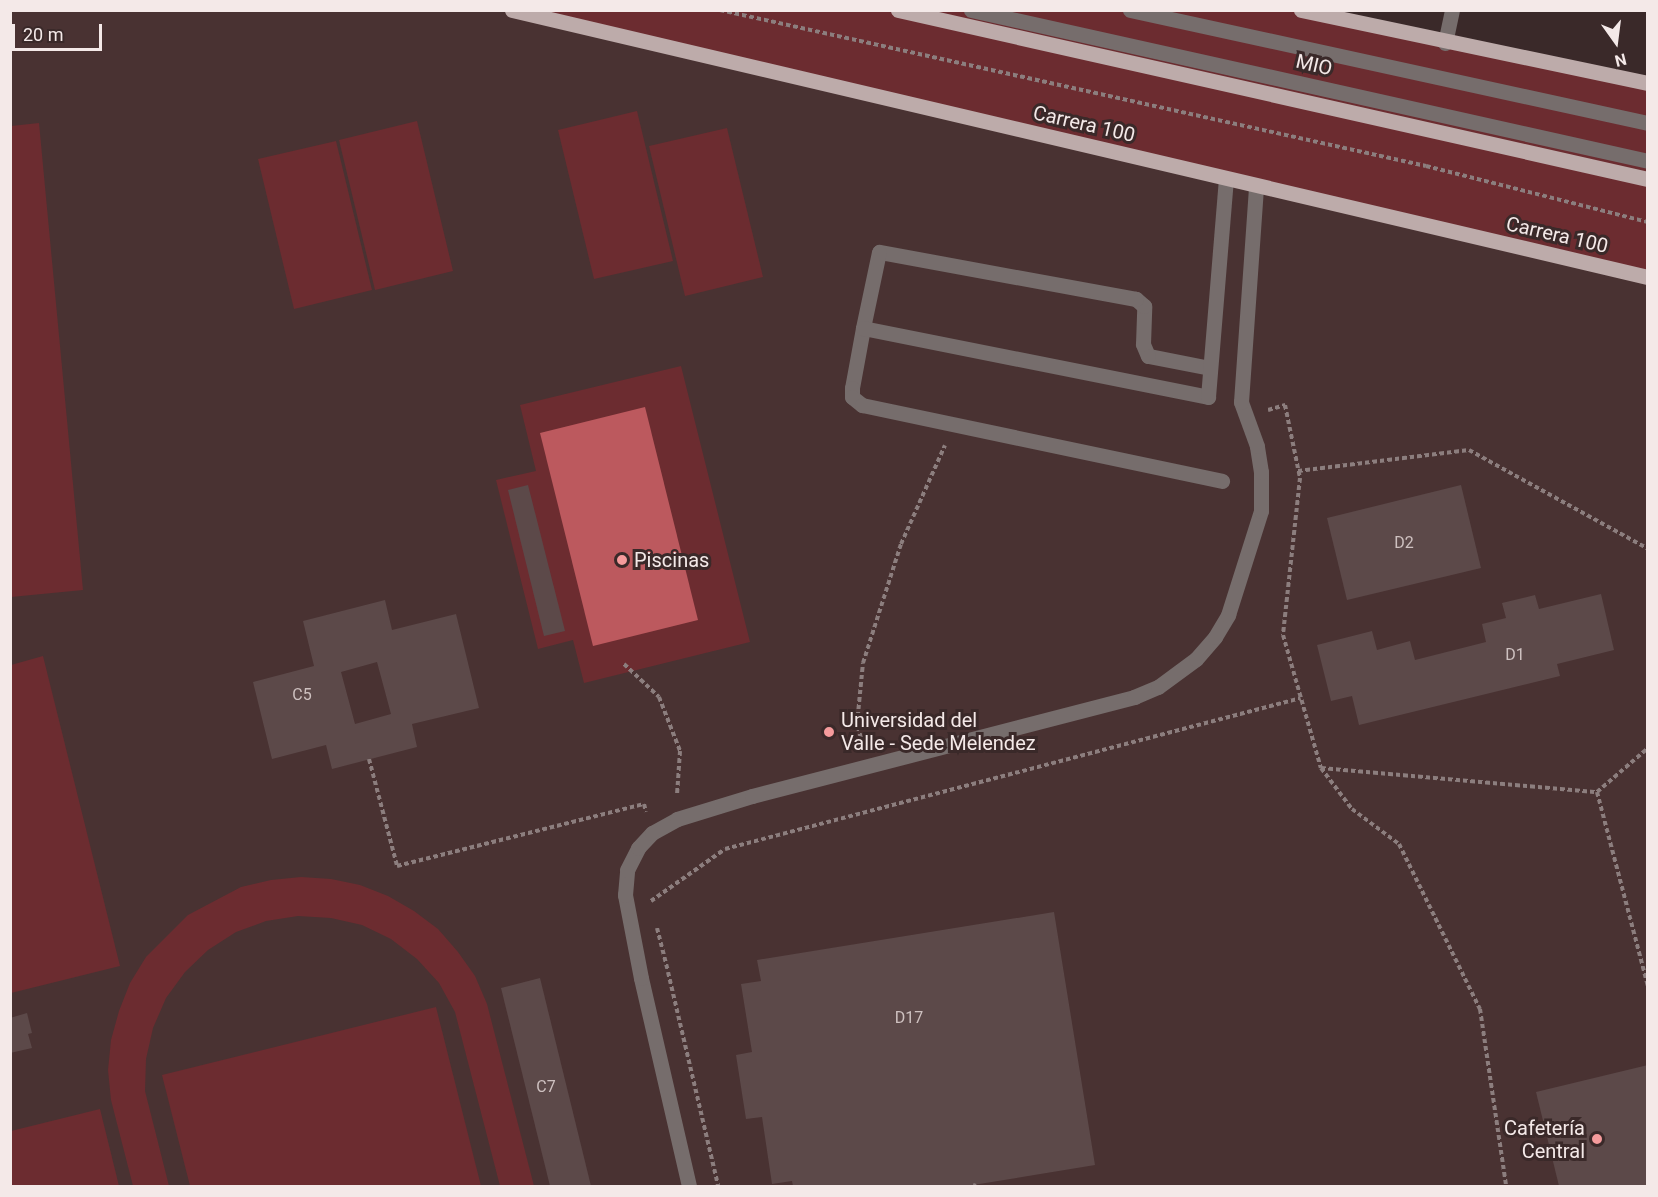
<!DOCTYPE html>
<meta charset="utf-8">
<style>
body{margin:0}
#map{position:relative;width:1658px;height:1197px;overflow:hidden;background:#3a2929;font-family:Roboto,sans-serif}
div>[style]{position:absolute}
.built>*{inset:0;background:#493232}
.green>*{inset:0;background:#6c2c30}
.water>*{inset:0;background:#bc595e}
.building>*{inset:0;background:#5c4949}
.path>*{height:4px;margin-top:-2px;transform-origin:0;background:repeating-linear-gradient(90deg,#8c7e7e 0 4.5px,transparent 0 7.5px)}
.minor>*{height:15px;margin:-7.5px;padding:0 7.5px;transform-origin:7.5px;border-radius:7.5px;background:#766d6c}
.major>*{height:15px;margin:-7.5px;padding:0 7.5px;transform-origin:7.5px;border-radius:7.5px;background:#bdabaa}
.dots>*{width:16px;height:16px;translate:-50% -50%;box-sizing:border-box;border:3px solid #3a2929;border-radius:50%}
span{translate:-50% -50%;white-space:nowrap;text-align:center;line-height:1.15;-webkit-text-stroke:6px #3a2929;paint-order:stroke}
.number-label{font-size:16px;color:#cec1c0}
.number-label span{-webkit-text-stroke-width:0}
.street-label{font-size:20px;color:#f4e9e8}
.poi-label{font-size:20px;color:#f4e9e8}
.left{translate:0 -50%;text-align:left}
.right{translate:-100% -50%;text-align:right}
.frame{position:absolute;inset:0;border:12px solid #f4e9e8;pointer-events:none}
.north{position:absolute;left:1586px;top:12px;width:60px;height:60px;-webkit-text-stroke:4px #3a2929;paint-order:stroke;rotate:166deg;font-size:16px;font-weight:700;line-height:24px;text-align:center;color:#f4e9e8}
.north::after{content:'';display:block;margin:auto;width:21px;height:27px;background:#f4e9e8;clip-path:polygon(50% 0,100% 100%,50% 72%,0 100%)}
.scale{position:absolute;left:12px;top:24px;width:90px;height:27px;box-sizing:border-box;border:3px solid #f4e9e8;border-top:0;padding-left:8px;font-size:18px;line-height:21px;white-space:nowrap;color:#f4e9e8;-webkit-text-stroke:4px #3a2929;paint-order:stroke}
</style>
<div id="map">
<div class="built">
<div style="clip-path:polygon(10px 11px,512px 11px,1647px 277px,1647px 1186px,11px 1186px)"></div>
</div>
<div class="green">
<div style="clip-path:polygon(512px 11px,1301px 11px,1647px 83px,1647px 277px)"></div>
<div style="clip-path:polygon(637px 111px,673px 261px,594px 279px,558px 130px)"></div>
<div style="clip-path:polygon(417px 121px,453px 271px,375px 290px,339px 140px)"></div>
<div style="clip-path:polygon(39px 123px,83px 590px,11px 597px,11px 126px)"></div>
<div style="clip-path:polygon(727px 128px,763px 277px,685px 296px,649px 146px)"></div>
<div style="clip-path:polygon(336px 141px,372px 290px,294px 309px,258px 159px)"></div>
<div style="clip-path:polygon(681px 366px,750px 642px,584px 683px,573px 640px,538px 649px,496px 480px,536px 471px,520px 405px)"></div>
<div style="clip-path:polygon(43px 656px,120px 966px,11px 993px,11px 665px)"></div>
<div style="clip-path:polygon(301px 877px,331px 879px,360px 885px,388px 896px,414px 911px,438px 929px,458px 952px,475px 976px,487px 1004px,534px 1186px,500px 1186px,455px 1012px,439px 983px,417px 959px,391px 939px,362px 925px,331px 918px,298px 916px,266px 921px,236px 932px,208px 950px,185px 972px,166px 998px,153px 1028px,146px 1059px,145px 1091px,169px 1186px,133px 1186px,111px 1100px,108px 1070px,111px 1040px,119px 1011px,130px 983px,146px 957px,188px 915px,241px 887px,271px 880px)"></div>
<div style="clip-path:polygon(436px 1007px,481px 1186px,190px 1186px,162px 1075px)"></div>
<div style="clip-path:polygon(100px 1109px,119px 1186px,11px 1186px,11px 1131px)"></div>
</div>
<div class="water">
<div style="clip-path:polygon(645px 407px,698px 620px,593px 646px,540px 433px)"></div>
</div>
<div class="building">
<div style="clip-path:polygon(528px 485px,565px 631px,544px 636px,508px 490px)"></div>
<div style="clip-path:polygon(1461px 485px,1481px 568px,1347px 600px,1327px 518px)"></div>
<div style="clip-path:polygon(1601px 594px,1614px 650px,1557px 664px,1560px 676px,1359px 725px,1352px 696px,1331px 701px,1317px 645px,1372px 631px,1377px 650px,1410px 641px,1415px 660px,1486px 642px,1482px 624px,1506px 618px,1502px 603px,1535px 595px,1539px 609px)"></div>
<div style="clip-path:polygon(evenodd,385px 600px,392px 630px,456px 614px,479px 708px,412px 724px,417px 747px,332px 769px,326px 745px,272px 759px,253px 682px,314px 666px,303px 621px,385px 600px,377px 662px,391px 714px,355px 724px,341px 672px,377px 662px)"></div>
<div style="clip-path:polygon(1054px 912px,1095px 1165px,967px 1186px,793px 1186px,792px 1181px,772px 1184px,762px 1117px,746px 1119px,736px 1055px,752px 1052px,741px 984px,761px 981px,757px 960px)"></div>
<div style="clip-path:polygon(540px 978px,591px 1186px,550px 1186px,501px 988px)"></div>
<div style="clip-path:polygon(27px 1013px,32px 1033px,28px 1034px,32px 1048px,10px 1053px,10px 1018px)"></div>
<div style="clip-path:polygon(1648px 1065px,1648px 1186px,1559px 1186px,1536px 1092px)"></div>
</div>
<div class="path">
<div style="left:720px;top:10px;width:723px;rotate:12.46deg"></div>
<div style="left:1426px;top:166px;width:229px;rotate:14.2deg"></div>
<div style="left:1268px;top:410px;width:18px;rotate:-16deg"></div>
<div style="left:1285px;top:405px;width:75px;rotate:78.4deg"></div>
<div style="left:1300px;top:478px;width:158px;rotate:96.2deg"></div>
<div style="left:1283px;top:635px;width:138px;rotate:74.1deg"></div>
<div style="left:1321px;top:768px;width:277px;rotate:5deg"></div>
<div style="left:1597px;top:792px;width:67px;rotate:-40.8deg"></div>
<div style="left:1298px;top:471px;width:172px;rotate:-7deg"></div>
<div style="left:1469px;top:450px;width:205px;rotate:28.9deg"></div>
<div style="left:624px;top:664px;width:48px;rotate:43.3deg"></div>
<div style="left:659px;top:697px;width:58px;rotate:68.7deg"></div>
<div style="left:680px;top:751px;width:44px;rotate:93.9deg"></div>
<div style="left:863px;top:745px;width:22px;rotate:-106deg"></div>
<div style="left:857px;top:724px;width:61px;rotate:-84.4deg"></div>
<div style="left:863px;top:663px;width:125px;rotate:-72.3deg"></div>
<div style="left:901px;top:544px;width:108px;rotate:-66deg"></div>
<div style="left:369px;top:759px;width:111px;rotate:75.3deg"></div>
<div style="left:397px;top:866px;width:255px;rotate:-14.1deg"></div>
<div style="left:644px;top:804px;width:8px;rotate:76deg"></div>
<div style="left:1321px;top:768px;width:51px;rotate:52.9deg"></div>
<div style="left:1352px;top:809px;width:59px;rotate:36.7deg"></div>
<div style="left:1399px;top:844px;width:184px;rotate:63.9deg"></div>
<div style="left:1480px;top:1009px;width:179px;rotate:81.6deg"></div>
<div style="left:1597px;top:792px;width:201px;rotate:75.3deg"></div>
<div style="left:651px;top:901px;width:90px;rotate:-35.1deg"></div>
<div style="left:725px;top:849px;width:595px;rotate:-14.69deg"></div>
<div style="left:657px;top:928px;width:44px;rotate:75.7deg"></div>
<div style="left:668px;top:972px;width:220px;rotate:76.8deg"></div>
<div style="left:973px;top:1185px;width:3px;rotate:18deg"></div>
</div>
<div class="minor">
<div style="left:971px;top:10px;width:694px;rotate:12.57deg"></div>
<div style="left:1130px;top:10px;width:530px;rotate:12.31deg"></div>
<div style="left:1445px;top:43px;width:34px;rotate:-78deg"></div>
<div style="left:863px;top:328px;width:61px;rotate:100.4deg"></div>
<div style="left:852px;top:388px;width:9px;rotate:90deg"></div>
<div style="left:852px;top:397px;width:13px;rotate:39deg"></div>
<div style="left:862px;top:405px;width:368px;rotate:11.9deg"></div>
<div style="left:1210px;top:368px;width:63px;rotate:-169deg"></div>
<div style="left:1148px;top:356px;width:13px;rotate:-113deg"></div>
<div style="left:1143px;top:344px;width:38px;rotate:-88deg"></div>
<div style="left:1144px;top:306px;width:11px;rotate:-139deg"></div>
<div style="left:1136px;top:299px;width:261px;rotate:-169.6deg"></div>
<div style="left:879px;top:252px;width:78px;rotate:101.9deg"></div>
<div style="left:863px;top:328px;width:352px;rotate:11.3deg"></div>
<div style="left:1208px;top:397px;width:219px;rotate:-85.3deg"></div>
<div style="left:689px;top:1186px;width:213px;rotate:-103deg"></div>
<div style="left:641px;top:978px;width:85px;rotate:-100.9deg"></div>
<div style="left:625px;top:895px;width:25px;rotate:-85deg"></div>
<div style="left:627px;top:870px;width:25px;rotate:-63deg"></div>
<div style="left:638px;top:848px;width:21px;rotate:-47deg"></div>
<div style="left:652px;top:833px;width:29px;rotate:-29deg"></div>
<div style="left:677px;top:819px;width:78px;rotate:-17deg"></div>
<div style="left:752px;top:796px;width:395px;rotate:-14.5deg"></div>
<div style="left:1134px;top:697px;width:26px;rotate:-23deg"></div>
<div style="left:1158px;top:687px;width:47px;rotate:-36.4deg"></div>
<div style="left:1196px;top:659px;width:29px;rotate:-49deg"></div>
<div style="left:1215px;top:637px;width:26px;rotate:-59deg"></div>
<div style="left:1228px;top:615px;width:109px;rotate:-72.4deg"></div>
<div style="left:1261px;top:511px;width:39px;rotate:-90deg"></div>
<div style="left:1261px;top:472px;width:26px;rotate:-99deg"></div>
<div style="left:1257px;top:446px;width:47px;rotate:-110deg"></div>
<div style="left:1241px;top:402px;width:217px;rotate:-86deg"></div>
</div>
<div class="major">
<div style="left:512px;top:10px;width:1167px;rotate:13.23deg"></div>
<div style="left:898px;top:10px;width:769px;rotate:12.7deg"></div>
<div style="left:1301px;top:10px;width:355px;rotate:11.9deg"></div>
</div>
<div class="dots">
<div style="left:622px;top:560px;background:#f59b9c"></div>
<div style="left:829px;top:732px;background:#f59b9c"></div>
<div style="left:1597px;top:1139px;background:#f59b9c"></div>
</div>
<div class="number-label">
<span style="left:1404px;top:543px">D2</span>
<span style="left:1515px;top:655px">D1</span>
<span style="left:302px;top:695px">C5</span>
<span style="left:909px;top:1018px">D17</span>
<span style="left:546px;top:1087px">C7</span>
</div>
<div class="street-label">
<span style="left:1314px;top:65px;rotate:13deg">MIO</span>
<span style="left:1084px;top:124px;rotate:13deg">Carrera 100</span>
<span style="left:1557px;top:235px;rotate:13deg">Carrera 100</span>
</div>
<div class="poi-label">
<span class="left" style="left:634px;top:560px">Piscinas</span>
<span class="left" style="left:841px;top:732px">Universidad del<br>Valle - Sede Melendez</span>
<span class="right" style="left:1585px;top:1140px">Cafetería<br>Central</span>
</div>
<div class="frame"></div>
<div class="north">N</div>
<div class="scale">20 m</div>
</div>
